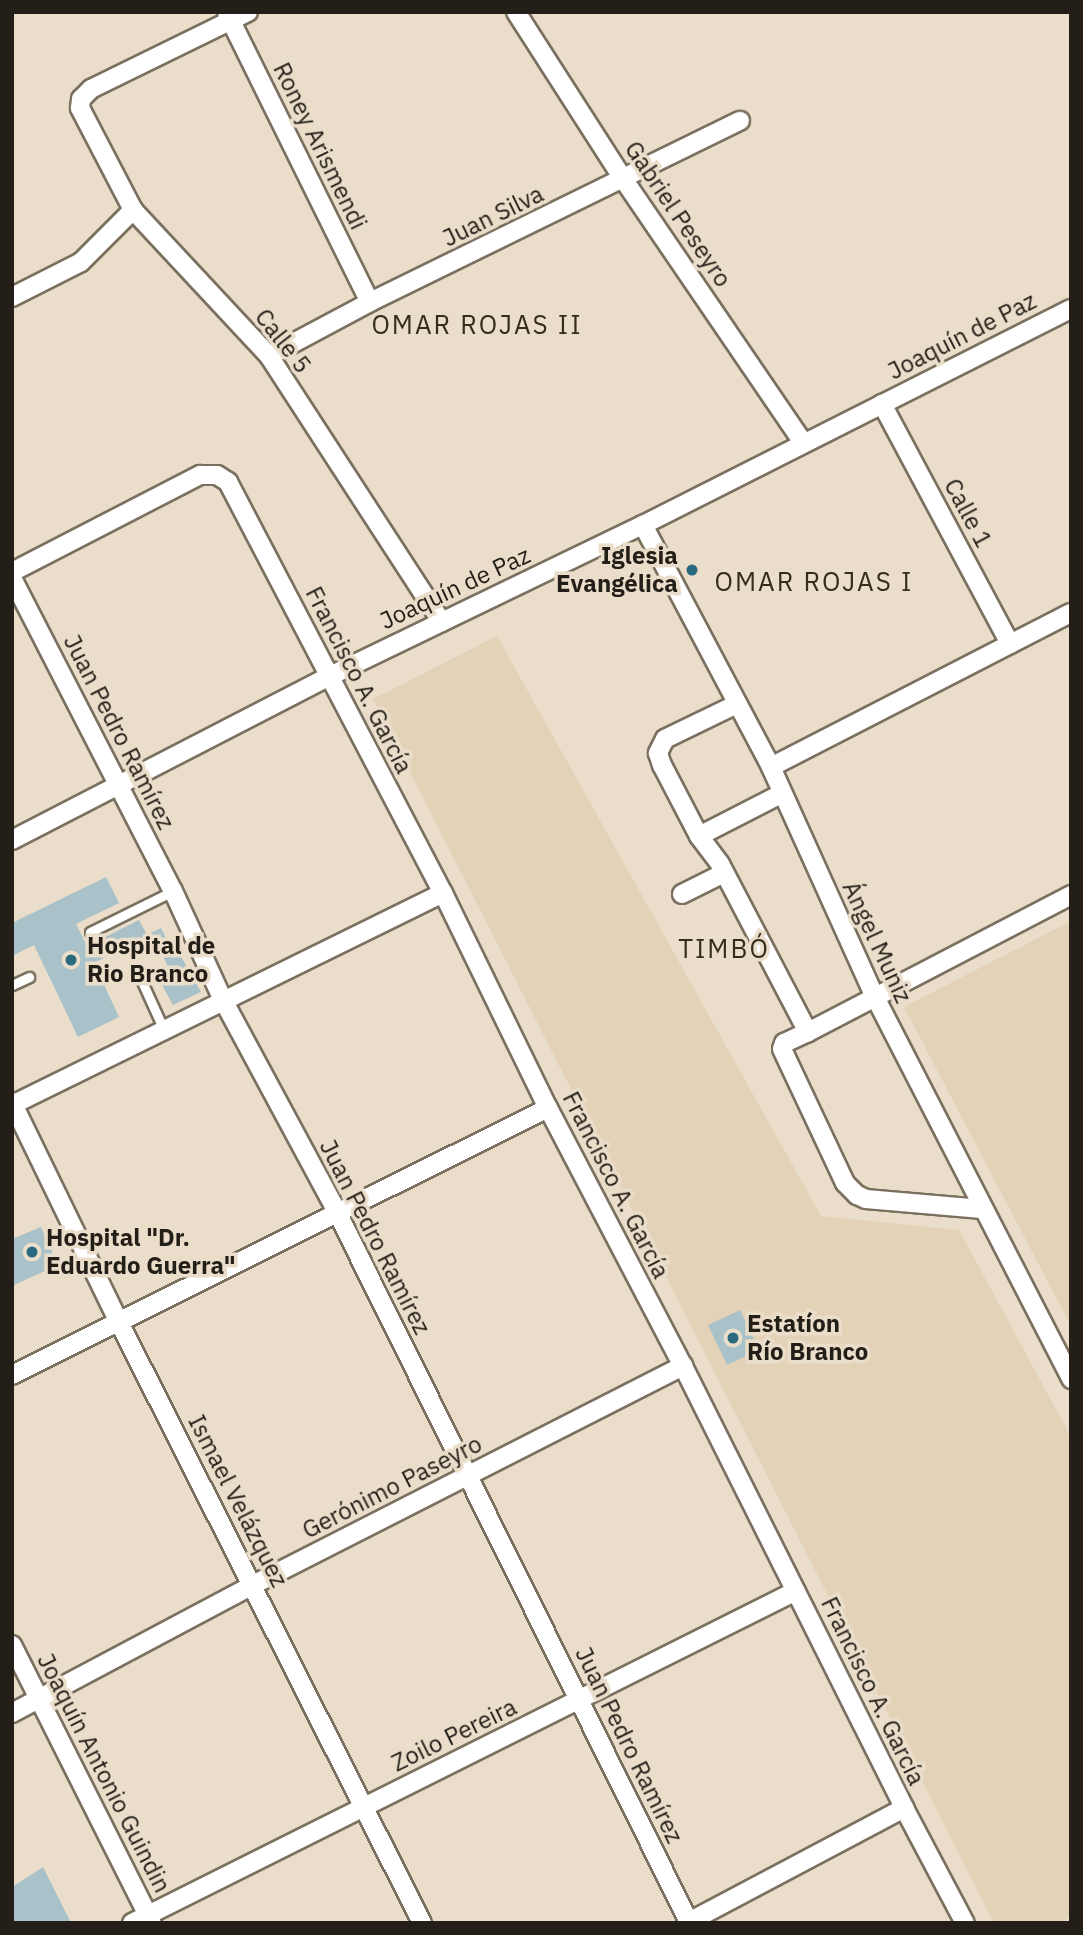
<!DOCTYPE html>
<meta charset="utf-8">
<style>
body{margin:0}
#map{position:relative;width:1083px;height:1935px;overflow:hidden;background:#eaddca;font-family:"IBM Plex Sans",sans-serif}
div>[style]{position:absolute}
.built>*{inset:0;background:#e3d2b8}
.building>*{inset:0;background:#a9c1c9}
.roads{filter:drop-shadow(2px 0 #7b705f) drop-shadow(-2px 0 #7b705f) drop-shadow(0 2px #7b705f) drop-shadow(0 -2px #7b705f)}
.lane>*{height:9px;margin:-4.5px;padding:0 4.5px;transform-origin:4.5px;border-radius:4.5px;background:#fff}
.street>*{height:18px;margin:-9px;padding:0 9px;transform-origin:9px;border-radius:9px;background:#fff}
.dots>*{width:19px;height:19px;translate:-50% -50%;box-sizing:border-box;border:4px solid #eaddca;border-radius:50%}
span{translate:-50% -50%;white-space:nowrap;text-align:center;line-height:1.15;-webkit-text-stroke:7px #eaddca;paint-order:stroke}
.street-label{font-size:24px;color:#231f18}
.poi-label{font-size:24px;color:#231f18;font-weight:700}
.right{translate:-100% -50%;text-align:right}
.left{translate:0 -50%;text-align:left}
.neighbourhood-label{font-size:26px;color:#362c1d;letter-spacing:2px}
.frame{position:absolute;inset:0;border:14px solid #231f18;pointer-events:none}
</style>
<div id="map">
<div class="built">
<div style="clip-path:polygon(497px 636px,821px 1216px,959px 1230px,1071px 1437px,1071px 1917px,1059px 1923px,994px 1923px,373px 699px)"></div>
<div style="clip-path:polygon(1071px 921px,1071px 1326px,904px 1007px)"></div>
</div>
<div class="building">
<div style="clip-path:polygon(106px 877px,119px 903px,76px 924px,87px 946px,139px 920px,147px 935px,161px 928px,170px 946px,174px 944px,201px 992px,173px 1005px,161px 983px,173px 977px,161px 952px,153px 956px,144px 938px,94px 963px,119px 1017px,78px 1037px,34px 945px,12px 956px,12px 923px)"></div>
<div style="clip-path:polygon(41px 1227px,58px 1265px,12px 1286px,12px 1239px)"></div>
<div style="clip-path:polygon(740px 1310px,759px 1350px,727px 1365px,708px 1325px)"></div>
<div style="clip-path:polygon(43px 1867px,71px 1923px,12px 1923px,12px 1887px)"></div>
</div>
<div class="roads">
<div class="lane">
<div style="left:90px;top:932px;width:93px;rotate:-26.3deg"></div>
<div style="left:139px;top:975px;width:60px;rotate:65.6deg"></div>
<div style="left:12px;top:985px;width:19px;rotate:-25deg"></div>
</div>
<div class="street">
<div style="left:248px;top:12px;width:175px;rotate:153.9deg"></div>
<div style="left:91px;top:89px;width:14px;rotate:135deg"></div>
<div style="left:81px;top:99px;width:9px;rotate:96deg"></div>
<div style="left:80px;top:108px;width:115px;rotate:62.5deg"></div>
<div style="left:133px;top:210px;width:200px;rotate:47deg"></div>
<div style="left:269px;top:356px;width:317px;rotate:57deg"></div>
<div style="left:516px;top:12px;width:200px;rotate:57.3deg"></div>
<div style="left:624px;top:180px;width:317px;rotate:55.7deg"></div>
<div style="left:227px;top:13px;width:322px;rotate:63.7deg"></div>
<div style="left:12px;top:297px;width:77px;rotate:-26.9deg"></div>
<div style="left:81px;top:262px;width:74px;rotate:-45deg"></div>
<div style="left:269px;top:356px;width:115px;rotate:-28.1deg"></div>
<div style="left:370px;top:302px;width:412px;rotate:-26.1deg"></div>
<div style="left:882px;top:404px;width:272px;rotate:61.9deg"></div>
<div style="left:643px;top:525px;width:274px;rotate:62.1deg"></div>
<div style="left:771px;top:767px;width:250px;rotate:65.7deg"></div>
<div style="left:874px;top:995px;width:432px;rotate:62.8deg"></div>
<div style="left:12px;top:572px;width:212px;rotate:-27.3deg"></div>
<div style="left:200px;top:475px;width:17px"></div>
<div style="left:217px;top:475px;width:13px;rotate:32deg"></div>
<div style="left:228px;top:482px;width:464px;rotate:62.4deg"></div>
<div style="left:443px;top:893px;width:239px;rotate:64deg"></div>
<div style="left:548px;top:1108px;width:291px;rotate:62.4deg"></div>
<div style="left:683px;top:1366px;width:494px;rotate:63.4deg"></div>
<div style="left:904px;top:1808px;width:130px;rotate:62.1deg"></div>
<div style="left:12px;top:578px;width:352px;rotate:62.8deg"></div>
<div style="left:173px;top:891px;width:120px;rotate:65.4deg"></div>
<div style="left:223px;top:1000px;width:241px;rotate:61.7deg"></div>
<div style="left:337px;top:1212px;width:792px;rotate:63.63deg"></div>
<div style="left:737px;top:704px;width:80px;rotate:154.1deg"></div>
<div style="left:665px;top:739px;width:16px;rotate:117deg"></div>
<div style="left:658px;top:753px;width:13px;rotate:72deg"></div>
<div style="left:662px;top:765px;width:80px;rotate:62.5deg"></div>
<div style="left:699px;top:836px;width:35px;rotate:53deg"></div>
<div style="left:720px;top:864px;width:190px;rotate:62.4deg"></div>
<div style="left:808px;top:1032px;width:26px;rotate:155deg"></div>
<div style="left:784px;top:1043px;width:6px;rotate:108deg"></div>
<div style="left:782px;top:1049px;width:148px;rotate:64.8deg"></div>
<div style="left:845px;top:1183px;width:17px;rotate:45deg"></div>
<div style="left:857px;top:1195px;width:10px;rotate:24deg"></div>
<div style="left:866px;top:1199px;width:116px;rotate:4.9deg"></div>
<div style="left:771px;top:767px;width:337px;rotate:-27.2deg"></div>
<div style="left:699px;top:836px;width:92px;rotate:-27.1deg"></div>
<div style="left:12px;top:840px;width:356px;rotate:-27.3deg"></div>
<div style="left:328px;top:677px;width:350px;rotate:-25.8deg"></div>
<div style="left:643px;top:525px;width:479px;rotate:-26.8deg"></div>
<div style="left:682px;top:894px;width:47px;rotate:-26.6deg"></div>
<div style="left:808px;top:1032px;width:297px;rotate:-27.5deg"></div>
<div style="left:12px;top:1102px;width:245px;rotate:64.1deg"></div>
<div style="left:119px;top:1322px;width:673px;rotate:63.24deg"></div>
<div style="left:12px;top:1105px;width:480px;rotate:-26.2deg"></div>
<div style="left:12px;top:1375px;width:599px;rotate:-26.48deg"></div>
<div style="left:12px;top:1645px;width:311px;rotate:63.3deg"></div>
<div style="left:12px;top:1713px;width:273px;rotate:-28deg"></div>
<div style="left:253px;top:1585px;width:483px;rotate:-27deg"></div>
<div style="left:132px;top:1923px;width:742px;rotate:-26.57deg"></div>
<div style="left:687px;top:1923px;width:246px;rotate:-27.9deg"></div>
</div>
</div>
<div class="dots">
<div style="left:692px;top:570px;background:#296a7e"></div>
<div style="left:71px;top:960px;background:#296a7e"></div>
<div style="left:32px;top:1252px;background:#296a7e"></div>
<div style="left:733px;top:1338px;background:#296a7e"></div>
</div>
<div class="street-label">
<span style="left:320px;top:146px;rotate:64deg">Roney Arismendi</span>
<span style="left:678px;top:214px;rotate:56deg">Gabriel Peseyro</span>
<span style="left:493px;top:216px;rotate:-26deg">Juan Silva</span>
<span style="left:962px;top:336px;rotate:-27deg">Joaquín de Paz</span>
<span style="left:283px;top:341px;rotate:52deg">Calle 5</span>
<span style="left:968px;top:513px;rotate:62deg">Calle 1</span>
<span style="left:455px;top:588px;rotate:-25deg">Joaquín de Paz</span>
<span style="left:359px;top:680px;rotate:63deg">Francisco A. García</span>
<span style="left:119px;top:732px;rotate:63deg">Juan Pedro Ramírez</span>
<span style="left:877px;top:942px;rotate:65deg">Ángel Muniz</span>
<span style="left:616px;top:1185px;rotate:63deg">Francisco A. García</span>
<span style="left:375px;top:1237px;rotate:63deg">Juan Pedro Ramírez</span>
<span style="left:392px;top:1487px;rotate:-27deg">Gerónimo Paseyro</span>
<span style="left:238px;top:1501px;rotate:63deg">Ismael Velázquez</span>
<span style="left:873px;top:1691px;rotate:64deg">Francisco A. García</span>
<span style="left:454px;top:1735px;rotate:-26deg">Zoilo Pereira</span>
<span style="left:629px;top:1745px;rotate:64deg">Juan Pedro Ramírez</span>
<span style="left:104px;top:1773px;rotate:63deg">Joaquín Antonio Guindin</span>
</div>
<div class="poi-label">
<span class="right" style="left:678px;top:570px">Iglesia<br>Evangélica</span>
<span class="left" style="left:87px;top:960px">Hospital de<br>Rio Branco</span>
<span class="left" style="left:46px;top:1252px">Hospital "Dr.<br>Eduardo Guerra"</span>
<span class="left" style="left:747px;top:1338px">Estatíon<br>Río Branco</span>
</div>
<div class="neighbourhood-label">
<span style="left:477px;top:325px">OMAR ROJAS II</span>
<span style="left:814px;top:582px">OMAR ROJAS I</span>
<span style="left:724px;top:949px">TIMBÓ</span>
</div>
<div class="frame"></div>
</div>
